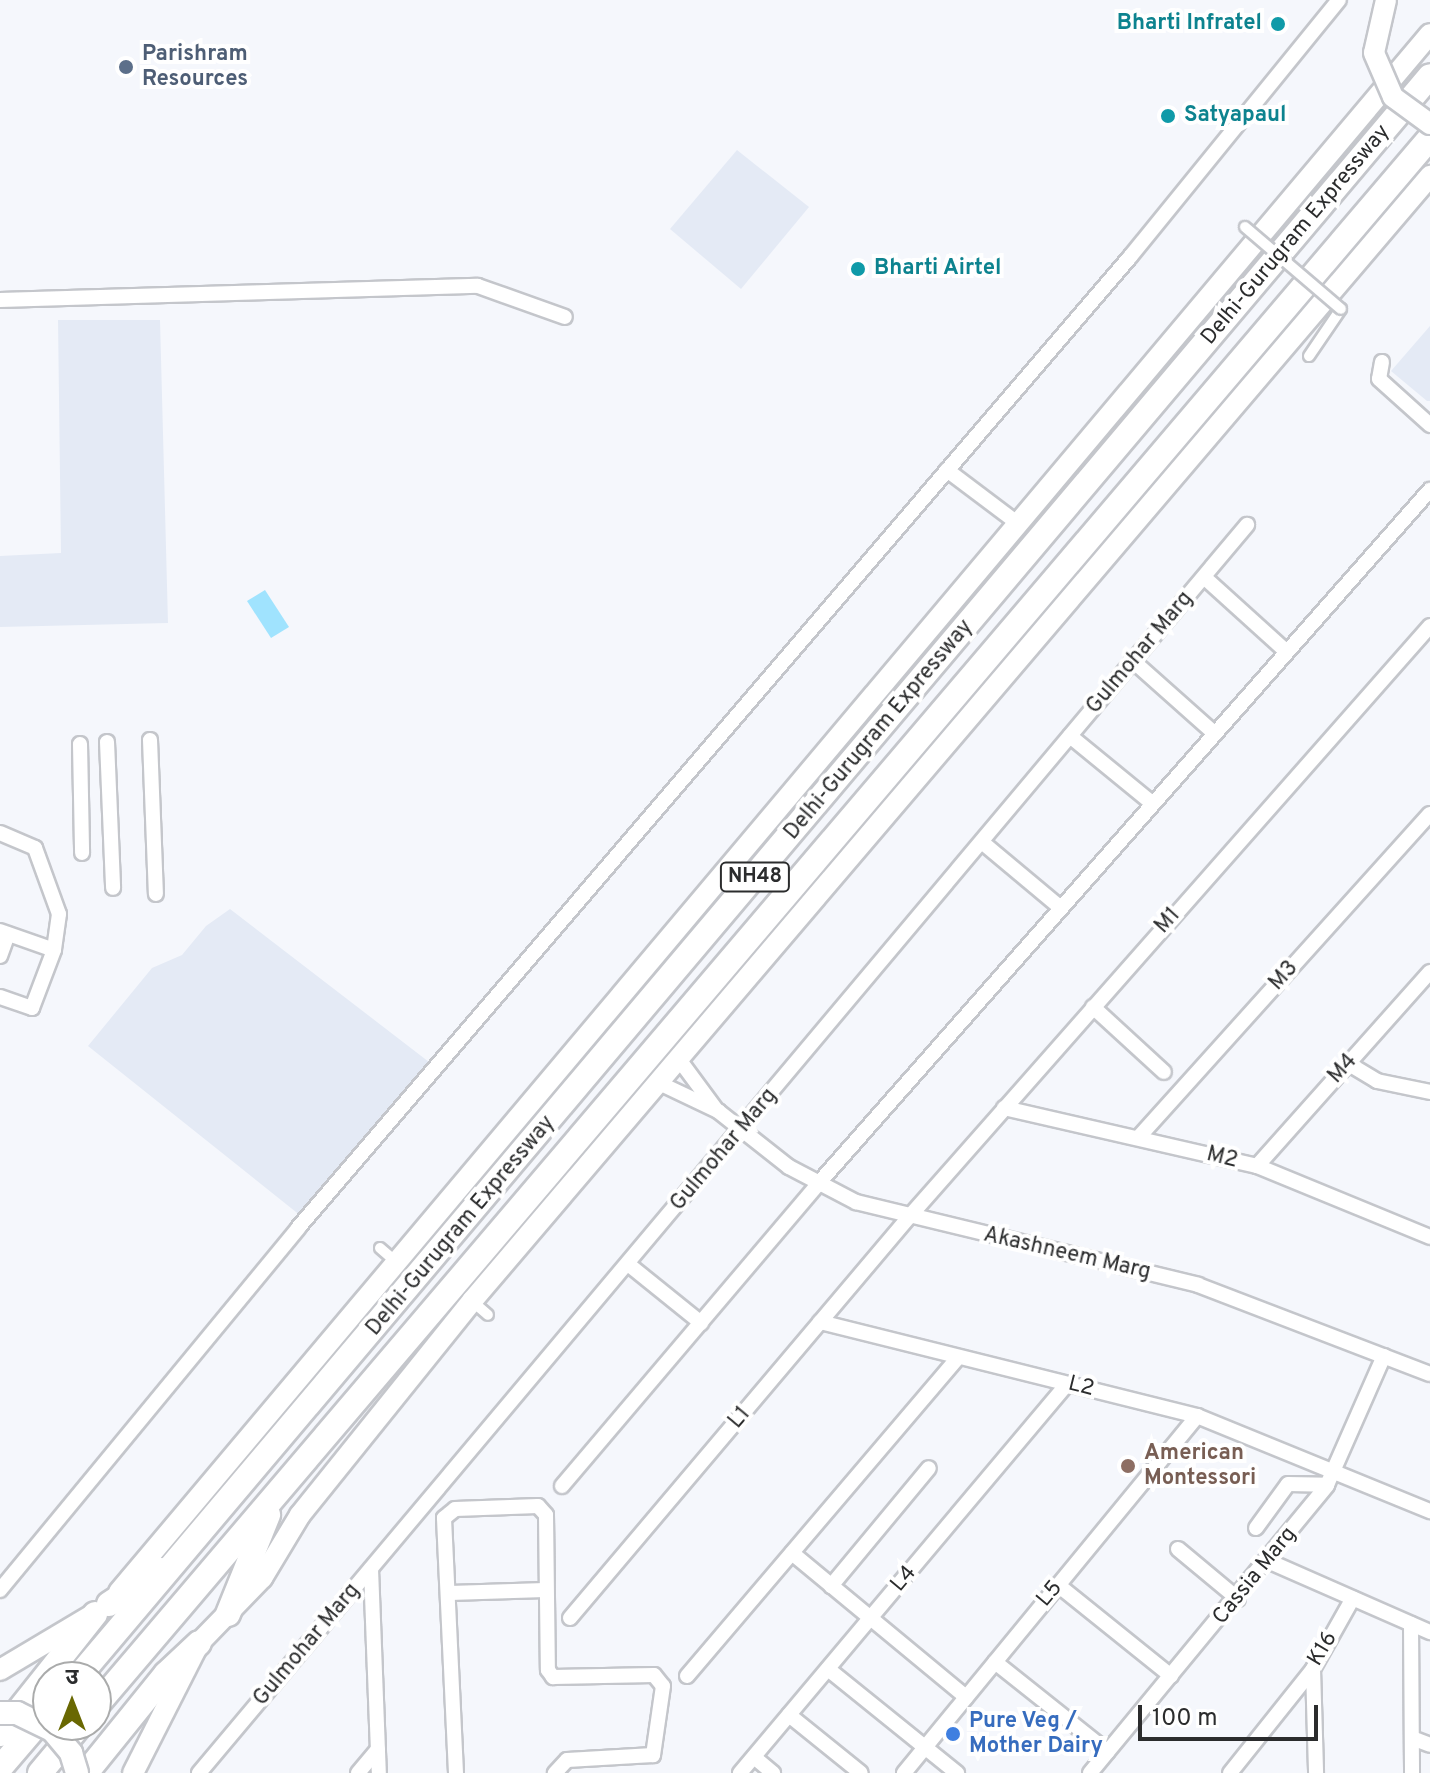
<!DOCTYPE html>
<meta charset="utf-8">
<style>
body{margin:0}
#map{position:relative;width:1430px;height:1773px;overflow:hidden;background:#f5f7fc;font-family:Overpass,"Noto Sans Devanagari",sans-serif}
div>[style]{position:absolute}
.built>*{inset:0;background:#e4eaf5}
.water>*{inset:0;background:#a0e3fe}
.roads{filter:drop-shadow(2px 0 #c4c6cb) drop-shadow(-2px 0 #c4c6cb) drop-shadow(0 2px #c4c6cb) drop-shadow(0 -2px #c4c6cb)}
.pedestrian>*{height:10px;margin:-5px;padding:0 5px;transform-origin:5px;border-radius:5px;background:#fff}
.minor>*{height:14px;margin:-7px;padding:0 7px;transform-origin:7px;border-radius:7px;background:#fff}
.secondary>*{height:20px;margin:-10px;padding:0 10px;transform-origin:10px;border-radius:10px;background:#fff}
.motorway>*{height:24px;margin:-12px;padding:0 12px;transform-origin:12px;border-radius:12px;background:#fff}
.bridges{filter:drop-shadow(2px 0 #c4c6cb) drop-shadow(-2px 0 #c4c6cb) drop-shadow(0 2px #c4c6cb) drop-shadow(0 -2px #c4c6cb)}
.pedestrian-bridge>*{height:10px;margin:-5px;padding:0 5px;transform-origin:5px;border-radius:5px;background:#fff}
.secondary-bridge>*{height:20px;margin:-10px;padding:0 10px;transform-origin:10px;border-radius:10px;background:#fff}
.primary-bridge>*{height:22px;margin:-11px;padding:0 11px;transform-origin:11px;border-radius:11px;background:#fff}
.dots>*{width:22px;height:22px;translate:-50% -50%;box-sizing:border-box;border:4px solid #fff;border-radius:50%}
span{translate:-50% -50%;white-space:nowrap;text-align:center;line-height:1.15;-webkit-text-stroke:8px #fff;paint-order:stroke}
.shield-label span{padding:2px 6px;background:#fff;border:2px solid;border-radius:6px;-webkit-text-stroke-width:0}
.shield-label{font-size:20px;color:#2b2c2d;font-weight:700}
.culture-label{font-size:22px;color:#0d838f;font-weight:700}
.right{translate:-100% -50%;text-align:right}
.left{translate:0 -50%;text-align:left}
.service-label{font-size:22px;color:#4e5e75;font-weight:700}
.street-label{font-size:22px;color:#2b2c2d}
.education-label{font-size:22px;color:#785e54;font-weight:700}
.shop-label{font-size:22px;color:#366cbe;font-weight:700}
.north{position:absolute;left:32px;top:1661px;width:80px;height:80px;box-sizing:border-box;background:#fff;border:2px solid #aaabab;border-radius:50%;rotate:0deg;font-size:22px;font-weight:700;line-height:32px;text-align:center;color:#2b2c2d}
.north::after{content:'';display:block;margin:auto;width:28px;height:36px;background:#696802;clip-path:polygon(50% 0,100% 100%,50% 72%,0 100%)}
.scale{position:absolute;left:1138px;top:1705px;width:180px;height:36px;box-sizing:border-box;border:4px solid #2b2c2d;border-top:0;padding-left:10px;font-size:24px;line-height:28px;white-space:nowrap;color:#2b2c2d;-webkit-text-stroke:6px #fff;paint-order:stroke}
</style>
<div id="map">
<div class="built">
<div style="clip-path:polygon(737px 150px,809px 207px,741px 289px,670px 229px)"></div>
<div style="clip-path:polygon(58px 320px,160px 320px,168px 623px,0 627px,0 556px,61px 553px)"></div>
<div style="clip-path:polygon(1430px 326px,1430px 401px,1427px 401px,1391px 371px)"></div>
<div style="clip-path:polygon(230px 909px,429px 1062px,301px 1216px,88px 1046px,152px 968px,182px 955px,206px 926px)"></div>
</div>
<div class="water">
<div style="clip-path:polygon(265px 590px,289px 627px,271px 638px,247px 601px)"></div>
</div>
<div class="roads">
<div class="pedestrian">
<div style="left:1309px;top:356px;width:57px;rotate:-55.8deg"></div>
<div style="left:380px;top:1248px;width:18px;rotate:41deg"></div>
<div style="left:472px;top:1301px;width:21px;rotate:41deg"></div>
</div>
<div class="minor">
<div style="left:0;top:300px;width:478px;rotate:-1.7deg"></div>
<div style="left:478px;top:286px;width:92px;rotate:19.6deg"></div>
<div style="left:1382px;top:362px;width:17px;rotate:100deg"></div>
<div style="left:1379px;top:379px;width:69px;rotate:42deg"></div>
<div style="left:947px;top:470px;width:86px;rotate:37deg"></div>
<div style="left:1205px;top:578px;width:110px;rotate:42.1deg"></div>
<div style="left:1132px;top:660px;width:111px;rotate:41.7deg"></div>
<div style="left:1070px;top:736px;width:107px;rotate:39.3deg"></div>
<div style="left:150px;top:740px;width:154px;rotate:87.8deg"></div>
<div style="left:107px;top:742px;width:146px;rotate:87.6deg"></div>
<div style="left:80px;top:744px;width:109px;rotate:88.9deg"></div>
<div style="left:0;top:833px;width:38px;rotate:23deg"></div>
<div style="left:35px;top:848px;width:70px;rotate:70deg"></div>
<div style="left:59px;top:914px;width:36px;rotate:98deg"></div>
<div style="left:54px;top:950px;width:62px;rotate:110.8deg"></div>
<div style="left:32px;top:1008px;width:34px;rotate:-161deg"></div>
<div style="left:982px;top:842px;width:103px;rotate:39.9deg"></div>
<div style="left:0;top:931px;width:57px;rotate:19.4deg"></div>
<div style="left:0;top:956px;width:23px;rotate:-70deg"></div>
<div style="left:1093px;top:1007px;width:96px;rotate:42.5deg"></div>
<div style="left:678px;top:1058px;width:62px;rotate:53.5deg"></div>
<div style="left:1349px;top:1064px;width:33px;rotate:31deg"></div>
<div style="left:1377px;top:1081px;width:54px;rotate:11.7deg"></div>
<div style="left:657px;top:1082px;width:68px;rotate:25.4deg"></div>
<div style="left:718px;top:1111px;width:90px;rotate:38.3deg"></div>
<div style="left:789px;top:1167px;width:76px;rotate:27.6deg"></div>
<div style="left:856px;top:1202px;width:352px;rotate:13.6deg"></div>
<div style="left:1198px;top:1285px;width:248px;rotate:21deg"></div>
<div style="left:1004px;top:1108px;width:260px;rotate:12.9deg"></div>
<div style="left:1257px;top:1166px;width:187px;rotate:22.3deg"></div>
<div style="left:1138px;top:1138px;width:436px;rotate:-48deg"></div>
<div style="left:1257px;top:1166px;width:260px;rotate:-48.3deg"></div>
<div style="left:628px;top:1264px;width:94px;rotate:38.9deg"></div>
<div style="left:820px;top:1322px;width:389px;rotate:14deg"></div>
<div style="left:1197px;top:1416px;width:252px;rotate:22.2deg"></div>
<div style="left:562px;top:1486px;width:394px;rotate:-49.7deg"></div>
<div style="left:817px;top:1185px;width:927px;rotate:-48.59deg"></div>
<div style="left:1256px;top:1528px;width:54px;rotate:-54deg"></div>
<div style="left:1288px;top:1484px;width:39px;rotate:1deg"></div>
<div style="left:1178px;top:1549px;width:78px;rotate:39.8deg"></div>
<div style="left:792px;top:1553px;width:226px;rotate:39.6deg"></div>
<div style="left:1268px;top:1561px;width:177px;rotate:23.7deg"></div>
<div style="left:371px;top:1569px;width:204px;rotate:87.8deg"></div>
<div style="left:1058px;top:1585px;width:145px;rotate:38.8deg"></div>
<div style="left:831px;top:1586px;width:153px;rotate:-50.3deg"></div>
<div style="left:0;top:1590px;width:469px;rotate:-50.5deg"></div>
<div style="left:298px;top:1228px;width:1279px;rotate:-49.41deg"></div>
<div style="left:1130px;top:257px;width:331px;rotate:-50.9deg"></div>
<div style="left:449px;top:1593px;width:97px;rotate:-1.8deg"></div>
<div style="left:570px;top:1618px;width:525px;rotate:-49.79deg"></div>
<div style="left:909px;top:1217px;width:788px;rotate:-48.6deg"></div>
<div style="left:1411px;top:1624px;width:149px;rotate:89.6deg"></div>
<div style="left:995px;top:1662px;width:144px;rotate:38.5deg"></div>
<div style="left:828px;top:1669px;width:166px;rotate:38.9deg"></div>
<div style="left:1313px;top:1669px;width:104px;rotate:88.3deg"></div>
<div style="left:687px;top:1676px;width:416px;rotate:-49.6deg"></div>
<div style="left:789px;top:1715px;width:92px;rotate:38.9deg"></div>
<div style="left:1412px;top:1738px;width:19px;rotate:21deg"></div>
<div style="left:754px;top:1757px;width:25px;rotate:40deg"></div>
<div style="left:199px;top:1773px;width:1630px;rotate:-49.98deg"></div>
<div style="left:358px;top:1773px;width:31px;rotate:-50deg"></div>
<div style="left:456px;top:1773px;width:255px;rotate:-92.7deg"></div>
<div style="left:444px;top:1518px;width:14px;rotate:-39deg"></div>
<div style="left:455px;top:1509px;width:83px;rotate:-2.1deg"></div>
<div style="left:538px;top:1506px;width:12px;rotate:48deg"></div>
<div style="left:546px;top:1515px;width:155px;rotate:89.3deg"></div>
<div style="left:548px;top:1670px;width:9px;rotate:54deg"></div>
<div style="left:553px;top:1677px;width:101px;rotate:-1.1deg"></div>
<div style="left:654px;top:1675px;width:14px;rotate:51deg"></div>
<div style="left:663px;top:1686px;width:70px;rotate:98.2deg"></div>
<div style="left:653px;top:1755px;width:86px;rotate:176.7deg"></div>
<div style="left:567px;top:1760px;width:18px;rotate:133deg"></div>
<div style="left:740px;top:1773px;width:508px;rotate:-49.95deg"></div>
<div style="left:904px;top:1773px;width:462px;rotate:-50.6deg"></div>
<div style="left:1090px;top:1773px;width:373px;rotate:-50.5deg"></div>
<div style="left:1327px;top:1485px;width:141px;rotate:-66.2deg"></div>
<div style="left:1230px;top:1773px;width:133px;rotate:-51.4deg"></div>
<div style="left:1313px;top:1669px;width:81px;rotate:-60.6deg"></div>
</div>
<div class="secondary">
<div style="left:119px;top:1592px;width:2036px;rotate:-49.92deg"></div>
<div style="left:0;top:1670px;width:104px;rotate:-30.8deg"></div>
<div style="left:133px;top:1773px;width:146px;rotate:-63.1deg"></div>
<div style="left:199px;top:1643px;width:91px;rotate:-45.9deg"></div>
<div style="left:262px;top:1578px;width:74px;rotate:-58.9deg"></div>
<div style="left:300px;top:1515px;width:275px;rotate:-51.2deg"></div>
<div style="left:472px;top:1301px;width:1478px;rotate:-49.58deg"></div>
</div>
<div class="motorway">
<div style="left:109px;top:1604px;width:62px;rotate:-33.2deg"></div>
<div style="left:228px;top:1614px;width:107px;rotate:-68deg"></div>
<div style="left:78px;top:1677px;width:2095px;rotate:-49.82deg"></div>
<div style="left:96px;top:1706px;width:2059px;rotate:-49.61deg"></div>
<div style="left:0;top:1734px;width:153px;rotate:-51.6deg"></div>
<div style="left:0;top:1768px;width:74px;rotate:-49.4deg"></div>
<div style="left:40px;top:1773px;width:62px;rotate:-50.2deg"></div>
<div style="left:86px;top:1773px;width:127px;rotate:-51.1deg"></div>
<div style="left:166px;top:1674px;width:45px;rotate:-43.2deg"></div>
</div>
</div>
<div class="bridges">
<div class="pedestrian-bridge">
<div style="left:1245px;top:227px;width:126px;rotate:40.5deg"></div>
</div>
<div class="secondary-bridge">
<div style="left:1386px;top:0;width:54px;rotate:102.8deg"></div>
<div style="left:1374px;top:53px;width:48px;rotate:66.6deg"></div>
<div style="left:1393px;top:97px;width:46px;rotate:36.1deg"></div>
</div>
<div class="primary-bridge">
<div style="left:0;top:1713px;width:17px"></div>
<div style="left:17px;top:1713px;width:39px;rotate:26deg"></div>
<div style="left:52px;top:1730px;width:30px;rotate:50deg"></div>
<div style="left:71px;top:1753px;width:21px;rotate:73deg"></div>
</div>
</div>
<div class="dots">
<div style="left:1278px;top:24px;background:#0f9aa8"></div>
<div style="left:126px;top:67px;background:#5c6f8a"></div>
<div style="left:1168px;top:116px;background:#0f9aa8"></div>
<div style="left:858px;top:269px;background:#0f9aa8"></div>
<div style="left:1128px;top:1466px;background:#8d6e63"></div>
<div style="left:953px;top:1734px;background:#3f7fe0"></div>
</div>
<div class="shield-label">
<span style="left:755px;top:877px">NH48</span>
</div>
<div class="culture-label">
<span class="right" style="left:1262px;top:24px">Bharti Infratel</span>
<span class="left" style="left:1184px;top:116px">Satyapaul</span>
<span class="left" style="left:874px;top:269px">Bharti Airtel</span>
</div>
<div class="service-label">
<span class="left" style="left:142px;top:67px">Parishram<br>Resources</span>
</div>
<div class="street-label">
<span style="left:1296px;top:235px;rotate:-50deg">Delhi-Gurugram Expressway</span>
<span style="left:1140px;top:653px;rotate:-50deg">Gulmohar Marg</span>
<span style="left:879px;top:730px;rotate:-50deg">Delhi-Gurugram Expressway</span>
<span style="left:1168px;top:921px;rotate:-48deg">M1</span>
<span style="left:1284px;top:976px;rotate:-48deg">M3</span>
<span style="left:1343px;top:1069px;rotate:-48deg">M4</span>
<span style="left:724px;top:1150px;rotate:-50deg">Gulmohar Marg</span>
<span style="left:1222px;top:1158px;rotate:14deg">M2</span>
<span style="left:461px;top:1226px;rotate:-50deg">Delhi-Gurugram Expressway</span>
<span style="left:1067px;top:1254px;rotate:13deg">Akashneem Marg</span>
<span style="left:1081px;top:1387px;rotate:14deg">L2</span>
<span style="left:740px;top:1418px;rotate:-50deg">L1</span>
<span style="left:1255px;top:1576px;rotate:-51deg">Cassia Marg</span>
<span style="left:904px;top:1579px;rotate:-50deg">L4</span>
<span style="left:1050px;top:1594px;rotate:-50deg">L5</span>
<span style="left:307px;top:1645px;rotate:-50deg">Gulmohar Marg</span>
<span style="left:1323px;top:1649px;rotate:-59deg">K16</span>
</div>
<div class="education-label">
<span class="left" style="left:1144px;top:1466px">American<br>Montessori</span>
</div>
<div class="shop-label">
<span class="left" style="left:969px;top:1734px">Pure Veg /<br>Mother Dairy</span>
</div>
<div class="north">उ</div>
<div class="scale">100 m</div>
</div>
